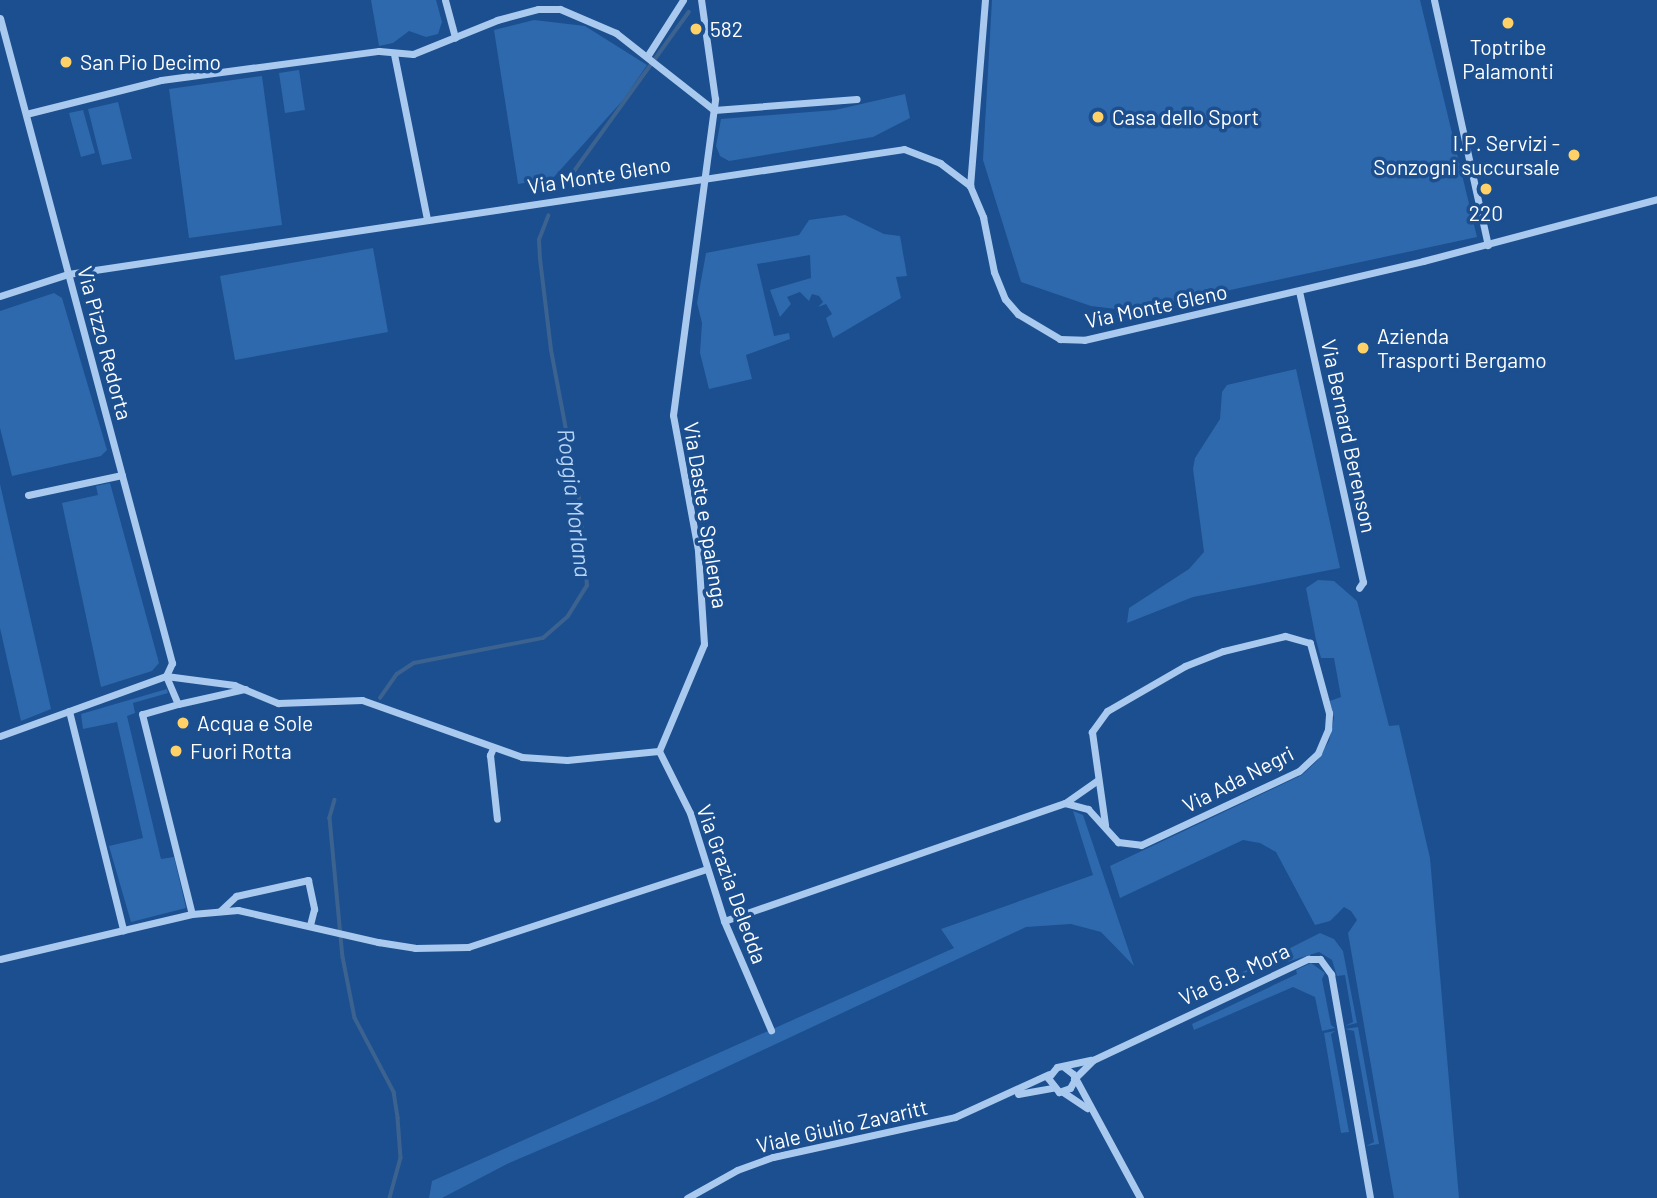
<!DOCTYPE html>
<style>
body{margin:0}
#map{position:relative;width:1657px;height:1198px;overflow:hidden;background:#1b4f8f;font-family:Barlow,sans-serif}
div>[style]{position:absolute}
.green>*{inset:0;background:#2e69ad}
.stream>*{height:3.5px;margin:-1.75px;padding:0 1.75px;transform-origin:1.75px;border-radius:1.75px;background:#3c6290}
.street>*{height:7px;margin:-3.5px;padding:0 3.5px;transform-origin:3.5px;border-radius:3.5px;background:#a9c9ee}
.dots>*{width:19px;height:19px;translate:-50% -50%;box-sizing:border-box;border:4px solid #1b4f8f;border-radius:50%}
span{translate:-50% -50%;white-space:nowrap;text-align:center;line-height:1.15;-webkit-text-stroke:7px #1b4f8f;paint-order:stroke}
.poi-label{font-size:21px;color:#fff}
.left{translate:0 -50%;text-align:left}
.right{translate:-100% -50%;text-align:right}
.street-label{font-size:21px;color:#fff}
.water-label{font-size:23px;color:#b5d3f5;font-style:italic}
</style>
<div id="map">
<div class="green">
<div style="clip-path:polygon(371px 0,436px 0,442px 22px,438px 34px,426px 37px,409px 31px,393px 43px,379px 46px)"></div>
<div style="clip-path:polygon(992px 0,1420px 0,1477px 237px,1133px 311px,1091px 306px,1021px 282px,983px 160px)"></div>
<div style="clip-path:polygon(534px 20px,585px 26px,647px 65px,624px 99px,553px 178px,518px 184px,494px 30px)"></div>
<div style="clip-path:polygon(299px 70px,305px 110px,285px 113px,279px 73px)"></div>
<div style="clip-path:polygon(262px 76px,282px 225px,189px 238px,169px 89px)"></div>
<div style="clip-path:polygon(905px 94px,910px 118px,873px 137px,729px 161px,720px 156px,716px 146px,721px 119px,835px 110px)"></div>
<div style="clip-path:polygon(118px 102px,132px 159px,102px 165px,88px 109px)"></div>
<div style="clip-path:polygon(83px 110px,95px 153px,81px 157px,69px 113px)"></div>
<div style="clip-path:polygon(845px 215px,884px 234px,900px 236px,907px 276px,896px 277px,901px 298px,833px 338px,826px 318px,832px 314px,826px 304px,818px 307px,823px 302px,819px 296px,812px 294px,809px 301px,800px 292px,787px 297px,791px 304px,780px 317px,770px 290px,811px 278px,810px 255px,757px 264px,774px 336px,789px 333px,790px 339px,746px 355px,752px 379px,709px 389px,700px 353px,702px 323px,697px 303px,706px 253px,799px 235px,809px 220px)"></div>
<div style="clip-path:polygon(373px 248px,388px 332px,235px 360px,220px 276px)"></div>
<div style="clip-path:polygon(54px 293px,62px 298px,107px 450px,101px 456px,12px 476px,0 428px,0 311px)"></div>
<div style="clip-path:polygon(1296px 369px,1340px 568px,1193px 597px,1127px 623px,1129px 608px,1189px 569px,1204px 552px,1193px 469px,1195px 458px,1220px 419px,1222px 392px,1227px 385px)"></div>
<div style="clip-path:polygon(110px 483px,159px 663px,152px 671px,101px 687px,62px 503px,98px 495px,96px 486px)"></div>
<div style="clip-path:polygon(0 484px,51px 709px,21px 721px,0 628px)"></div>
<div style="clip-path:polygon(1318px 580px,1334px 581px,1357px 601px,1389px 726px,1399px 725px,1430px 858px,1459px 1198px,1394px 1198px,1348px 933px,1357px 920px,1351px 911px,1344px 907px,1330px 921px,1315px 925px,1276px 852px,1260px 843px,1243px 840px,1120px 898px,1110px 866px,1302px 775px,1317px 761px,1329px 741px,1334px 718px,1330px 701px,1341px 697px,1334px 658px,1321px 658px,1316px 640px,1306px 588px)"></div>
<div style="clip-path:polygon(167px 689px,168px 693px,133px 703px,135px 713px,127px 716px,161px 859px,174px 857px,186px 908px,131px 922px,109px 846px,143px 838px,117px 722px,83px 729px,81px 714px)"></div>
<div style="clip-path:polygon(1073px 811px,1083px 815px,1134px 966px,1101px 932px,1071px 924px,1026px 927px,654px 1101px,507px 1164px,442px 1198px,429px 1198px,432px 1181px,954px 948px,941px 929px,1093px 875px)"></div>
<div style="clip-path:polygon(1320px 933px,1334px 939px,1343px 951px,1357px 1023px,1345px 1026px,1353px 1022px,1345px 975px,1337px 976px,1332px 960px,1319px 952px,1287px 962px,1283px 955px,1189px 999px)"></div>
<div style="clip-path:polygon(1311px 963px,1325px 973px,1322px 979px,1331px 1025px,1335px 1028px,1322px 1031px,1315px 997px,1293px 987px,1194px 1030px,1192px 1024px,1297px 974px,1296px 970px)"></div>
<div style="clip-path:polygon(1358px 1027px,1379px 1144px,1366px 1146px,1374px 1142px,1354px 1031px,1345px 1029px)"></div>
<div style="clip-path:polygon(1335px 1031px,1331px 1034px,1349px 1132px,1341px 1133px,1324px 1033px)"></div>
</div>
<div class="stream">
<div style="left:567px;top:181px;width:208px;rotate:-54.2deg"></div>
<div style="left:380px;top:698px;width:29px;rotate:-55deg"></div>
<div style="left:397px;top:674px;width:20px;rotate:-33deg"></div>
<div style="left:414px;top:663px;width:131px;rotate:-11deg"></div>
<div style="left:543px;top:638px;width:33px;rotate:-41deg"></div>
<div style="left:568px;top:616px;width:36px;rotate:-58deg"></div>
<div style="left:587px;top:586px;width:82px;rotate:-94.9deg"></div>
<div style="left:580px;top:504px;width:157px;rotate:-100.7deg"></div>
<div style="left:551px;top:350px;width:92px;rotate:-96.9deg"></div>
<div style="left:540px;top:259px;width:19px;rotate:-93deg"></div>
<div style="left:539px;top:240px;width:26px;rotate:-69deg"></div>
<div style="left:335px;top:800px;width:19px;rotate:106deg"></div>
<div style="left:330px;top:818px;width:140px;rotate:84.7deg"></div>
<div style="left:343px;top:957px;width:62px;rotate:78.9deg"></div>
<div style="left:355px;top:1018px;width:84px;rotate:62.2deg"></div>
<div style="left:394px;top:1092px;width:26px;rotate:81deg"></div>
<div style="left:398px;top:1118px;width:40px;rotate:85.7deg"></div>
<div style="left:401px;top:1158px;width:41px;rotate:105.4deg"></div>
</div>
<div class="street">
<div style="left:445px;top:0;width:39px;rotate:75deg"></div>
<div style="left:1434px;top:0;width:251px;rotate:77.6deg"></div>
<div style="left:0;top:18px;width:668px;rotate:75.07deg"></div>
<div style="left:172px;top:663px;width:14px;rotate:115deg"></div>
<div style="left:394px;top:54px;width:168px;rotate:78.7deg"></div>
<div style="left:648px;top:55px;width:65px;rotate:-57.5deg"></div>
<div style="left:26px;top:114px;width:139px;rotate:-14.1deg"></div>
<div style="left:161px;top:80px;width:220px;rotate:-7.6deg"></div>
<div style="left:379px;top:51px;width:34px;rotate:5deg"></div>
<div style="left:413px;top:54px;width:91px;rotate:-22deg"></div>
<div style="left:497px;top:20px;width:42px;rotate:-15deg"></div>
<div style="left:538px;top:9px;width:22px"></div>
<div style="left:560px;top:9px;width:61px;rotate:23.2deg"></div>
<div style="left:616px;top:33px;width:125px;rotate:38.2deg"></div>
<div style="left:714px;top:110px;width:143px;rotate:-4.4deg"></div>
<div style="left:970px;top:186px;width:187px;rotate:-85.4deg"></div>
<div style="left:1299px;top:291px;width:298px;rotate:77.6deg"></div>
<div style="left:1363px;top:582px;width:7px;rotate:124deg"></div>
<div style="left:0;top:296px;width:71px;rotate:-17.9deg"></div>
<div style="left:68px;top:274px;width:845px;rotate:-8.5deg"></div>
<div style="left:904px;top:149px;width:39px;rotate:21deg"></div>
<div style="left:940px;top:163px;width:38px;rotate:37deg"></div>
<div style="left:970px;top:186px;width:34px;rotate:67deg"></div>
<div style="left:983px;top:217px;width:56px;rotate:78.7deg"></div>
<div style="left:994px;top:272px;width:29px;rotate:68deg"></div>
<div style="left:1005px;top:299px;width:20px;rotate:49deg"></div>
<div style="left:1018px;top:314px;width:49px;rotate:30.8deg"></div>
<div style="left:1060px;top:339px;width:24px;rotate:2deg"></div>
<div style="left:1084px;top:340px;width:348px;rotate:-13.1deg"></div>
<div style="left:1423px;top:261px;width:242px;rotate:-14.8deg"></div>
<div style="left:28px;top:495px;width:96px;rotate:-12deg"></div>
<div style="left:166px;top:676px;width:30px;rotate:67deg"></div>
<div style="left:178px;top:704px;width:37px;rotate:164deg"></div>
<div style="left:142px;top:714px;width:206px;rotate:76deg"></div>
<div style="left:178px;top:704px;width:69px;rotate:-12.6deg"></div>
<div style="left:69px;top:711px;width:226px;rotate:76.1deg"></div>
<div style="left:0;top:736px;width:177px;rotate:-19.9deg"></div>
<div style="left:166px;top:676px;width:69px;rotate:7.5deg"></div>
<div style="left:234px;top:685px;width:48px;rotate:22.2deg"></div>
<div style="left:278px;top:703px;width:84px;rotate:-2deg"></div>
<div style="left:362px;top:700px;width:170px;rotate:19.6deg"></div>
<div style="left:522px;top:757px;width:45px;rotate:3.8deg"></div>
<div style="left:567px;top:760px;width:92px;rotate:-5.6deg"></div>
<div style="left:493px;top:748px;width:8px;rotate:113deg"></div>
<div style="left:490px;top:755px;width:64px;rotate:83.8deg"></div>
<div style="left:659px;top:751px;width:116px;rotate:-67.2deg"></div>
<div style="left:704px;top:644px;width:94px;rotate:-93.7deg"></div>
<div style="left:698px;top:550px;width:137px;rotate:-100.5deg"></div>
<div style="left:673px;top:415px;width:319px;rotate:-82.4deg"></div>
<div style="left:715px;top:99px;width:100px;rotate:-98deg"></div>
<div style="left:659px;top:751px;width:69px;rotate:63.4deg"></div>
<div style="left:690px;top:813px;width:113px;rotate:72.5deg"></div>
<div style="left:724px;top:921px;width:119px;rotate:66.7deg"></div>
<div style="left:1065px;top:803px;width:24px;rotate:15deg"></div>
<div style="left:1088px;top:809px;width:45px;rotate:47.7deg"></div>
<div style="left:1118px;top:842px;width:23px;rotate:7deg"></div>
<div style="left:1141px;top:845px;width:174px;rotate:-25.1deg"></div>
<div style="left:1299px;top:771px;width:26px;rotate:-43deg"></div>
<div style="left:1318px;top:753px;width:26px;rotate:-67deg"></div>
<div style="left:1328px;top:729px;width:16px;rotate:-86deg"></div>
<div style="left:1329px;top:713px;width:73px;rotate:-105.2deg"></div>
<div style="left:1310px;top:643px;width:26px;rotate:-164deg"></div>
<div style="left:1285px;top:636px;width:64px;rotate:166.4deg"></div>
<div style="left:1223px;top:651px;width:41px;rotate:158.5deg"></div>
<div style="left:1185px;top:666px;width:90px;rotate:150deg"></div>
<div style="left:1107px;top:711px;width:26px;rotate:126deg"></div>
<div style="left:1092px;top:732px;width:94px;rotate:82deg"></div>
<div style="left:220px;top:911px;width:22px;rotate:-43deg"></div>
<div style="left:236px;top:896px;width:74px;rotate:-12.5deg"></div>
<div style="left:308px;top:880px;width:30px;rotate:78deg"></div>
<div style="left:314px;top:909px;width:16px;rotate:104deg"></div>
<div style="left:724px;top:921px;width:361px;rotate:-19.1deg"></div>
<div style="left:1065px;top:803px;width:39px;rotate:-35deg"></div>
<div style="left:0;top:959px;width:197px;rotate:-13.2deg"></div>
<div style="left:192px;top:914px;width:46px;rotate:-5deg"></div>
<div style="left:238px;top:910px;width:144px;rotate:12.9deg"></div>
<div style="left:378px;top:942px;width:37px;rotate:9deg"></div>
<div style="left:415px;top:948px;width:53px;rotate:-1.1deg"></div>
<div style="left:468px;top:947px;width:251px;rotate:-18.1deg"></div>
<div style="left:1064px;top:1067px;width:11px;rotate:38deg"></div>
<div style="left:1073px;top:1074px;width:141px;rotate:61.6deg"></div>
<div style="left:1074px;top:1079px;width:27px;rotate:-45deg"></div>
<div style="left:1093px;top:1060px;width:238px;rotate:-25.2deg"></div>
<div style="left:1308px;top:959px;width:12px"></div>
<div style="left:1320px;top:959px;width:19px;rotate:54deg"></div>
<div style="left:1331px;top:974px;width:227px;rotate:80.1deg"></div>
<div style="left:1074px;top:1081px;width:8px;rotate:120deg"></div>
<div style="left:1070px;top:1088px;width:12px;rotate:160deg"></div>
<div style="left:1059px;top:1092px;width:18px;rotate:-128deg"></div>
<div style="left:1048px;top:1078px;width:14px;rotate:-51deg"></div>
<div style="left:1057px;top:1067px;width:35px;rotate:-12deg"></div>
<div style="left:1063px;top:1092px;width:29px;rotate:34deg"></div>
<div style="left:1018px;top:1094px;width:35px;rotate:-10deg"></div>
<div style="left:687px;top:1198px;width:57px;rotate:-29.2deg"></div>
<div style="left:737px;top:1170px;width:38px;rotate:-20deg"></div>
<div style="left:773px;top:1157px;width:186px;rotate:-12.4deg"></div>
<div style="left:955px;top:1117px;width:103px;rotate:-24.6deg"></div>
</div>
<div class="dots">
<div style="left:1508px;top:23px;background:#ffd166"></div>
<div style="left:696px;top:29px;background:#ffd166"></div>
<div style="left:66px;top:62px;background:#ffd166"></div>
<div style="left:1098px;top:117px;background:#ffd166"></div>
<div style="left:1574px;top:155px;background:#ffd166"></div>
<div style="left:1486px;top:189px;background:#ffd166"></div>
<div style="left:1363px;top:348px;background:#ffd166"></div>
<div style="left:183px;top:723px;background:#ffd166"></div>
<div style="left:176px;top:751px;background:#ffd166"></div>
</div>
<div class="poi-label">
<span class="left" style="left:710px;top:29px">582</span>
<span style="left:1508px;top:59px">Toptribe<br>Palamonti</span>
<span class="left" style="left:80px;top:62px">San Pio Decimo</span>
<span class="left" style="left:1112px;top:117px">Casa dello Sport</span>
<span class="right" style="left:1560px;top:155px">I.P. Servizi -<br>Sonzogni succursale</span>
<span style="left:1486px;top:213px">220</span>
<span class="left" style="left:1377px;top:348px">Azienda<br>Trasporti Bergamo</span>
<span class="left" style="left:197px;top:723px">Acqua e Sole</span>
<span class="left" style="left:190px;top:751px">Fuori Rotta</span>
</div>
<div class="street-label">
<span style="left:599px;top:175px;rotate:-9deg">Via Monte Gleno</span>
<span style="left:1156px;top:306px;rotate:-12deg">Via Monte Gleno</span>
<span style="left:105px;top:343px;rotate:75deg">Via Pizzo Redorta</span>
<span style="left:1349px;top:436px;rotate:78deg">Via Bernard Berenson</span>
<span style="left:706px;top:515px;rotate:81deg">Via Daste e Spalenga</span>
<span style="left:1238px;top:779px;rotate:-27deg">Via Ada Negri</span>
<span style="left:732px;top:884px;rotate:70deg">Via Grazia Deledda</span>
<span style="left:1234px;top:974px;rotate:-25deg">Via G.B. Mora</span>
<span style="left:842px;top:1126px;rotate:-13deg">Viale Giulio Zavaritt</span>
</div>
<div class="water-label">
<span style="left:575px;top:503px;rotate:83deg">Roggia Morlana</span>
</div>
</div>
